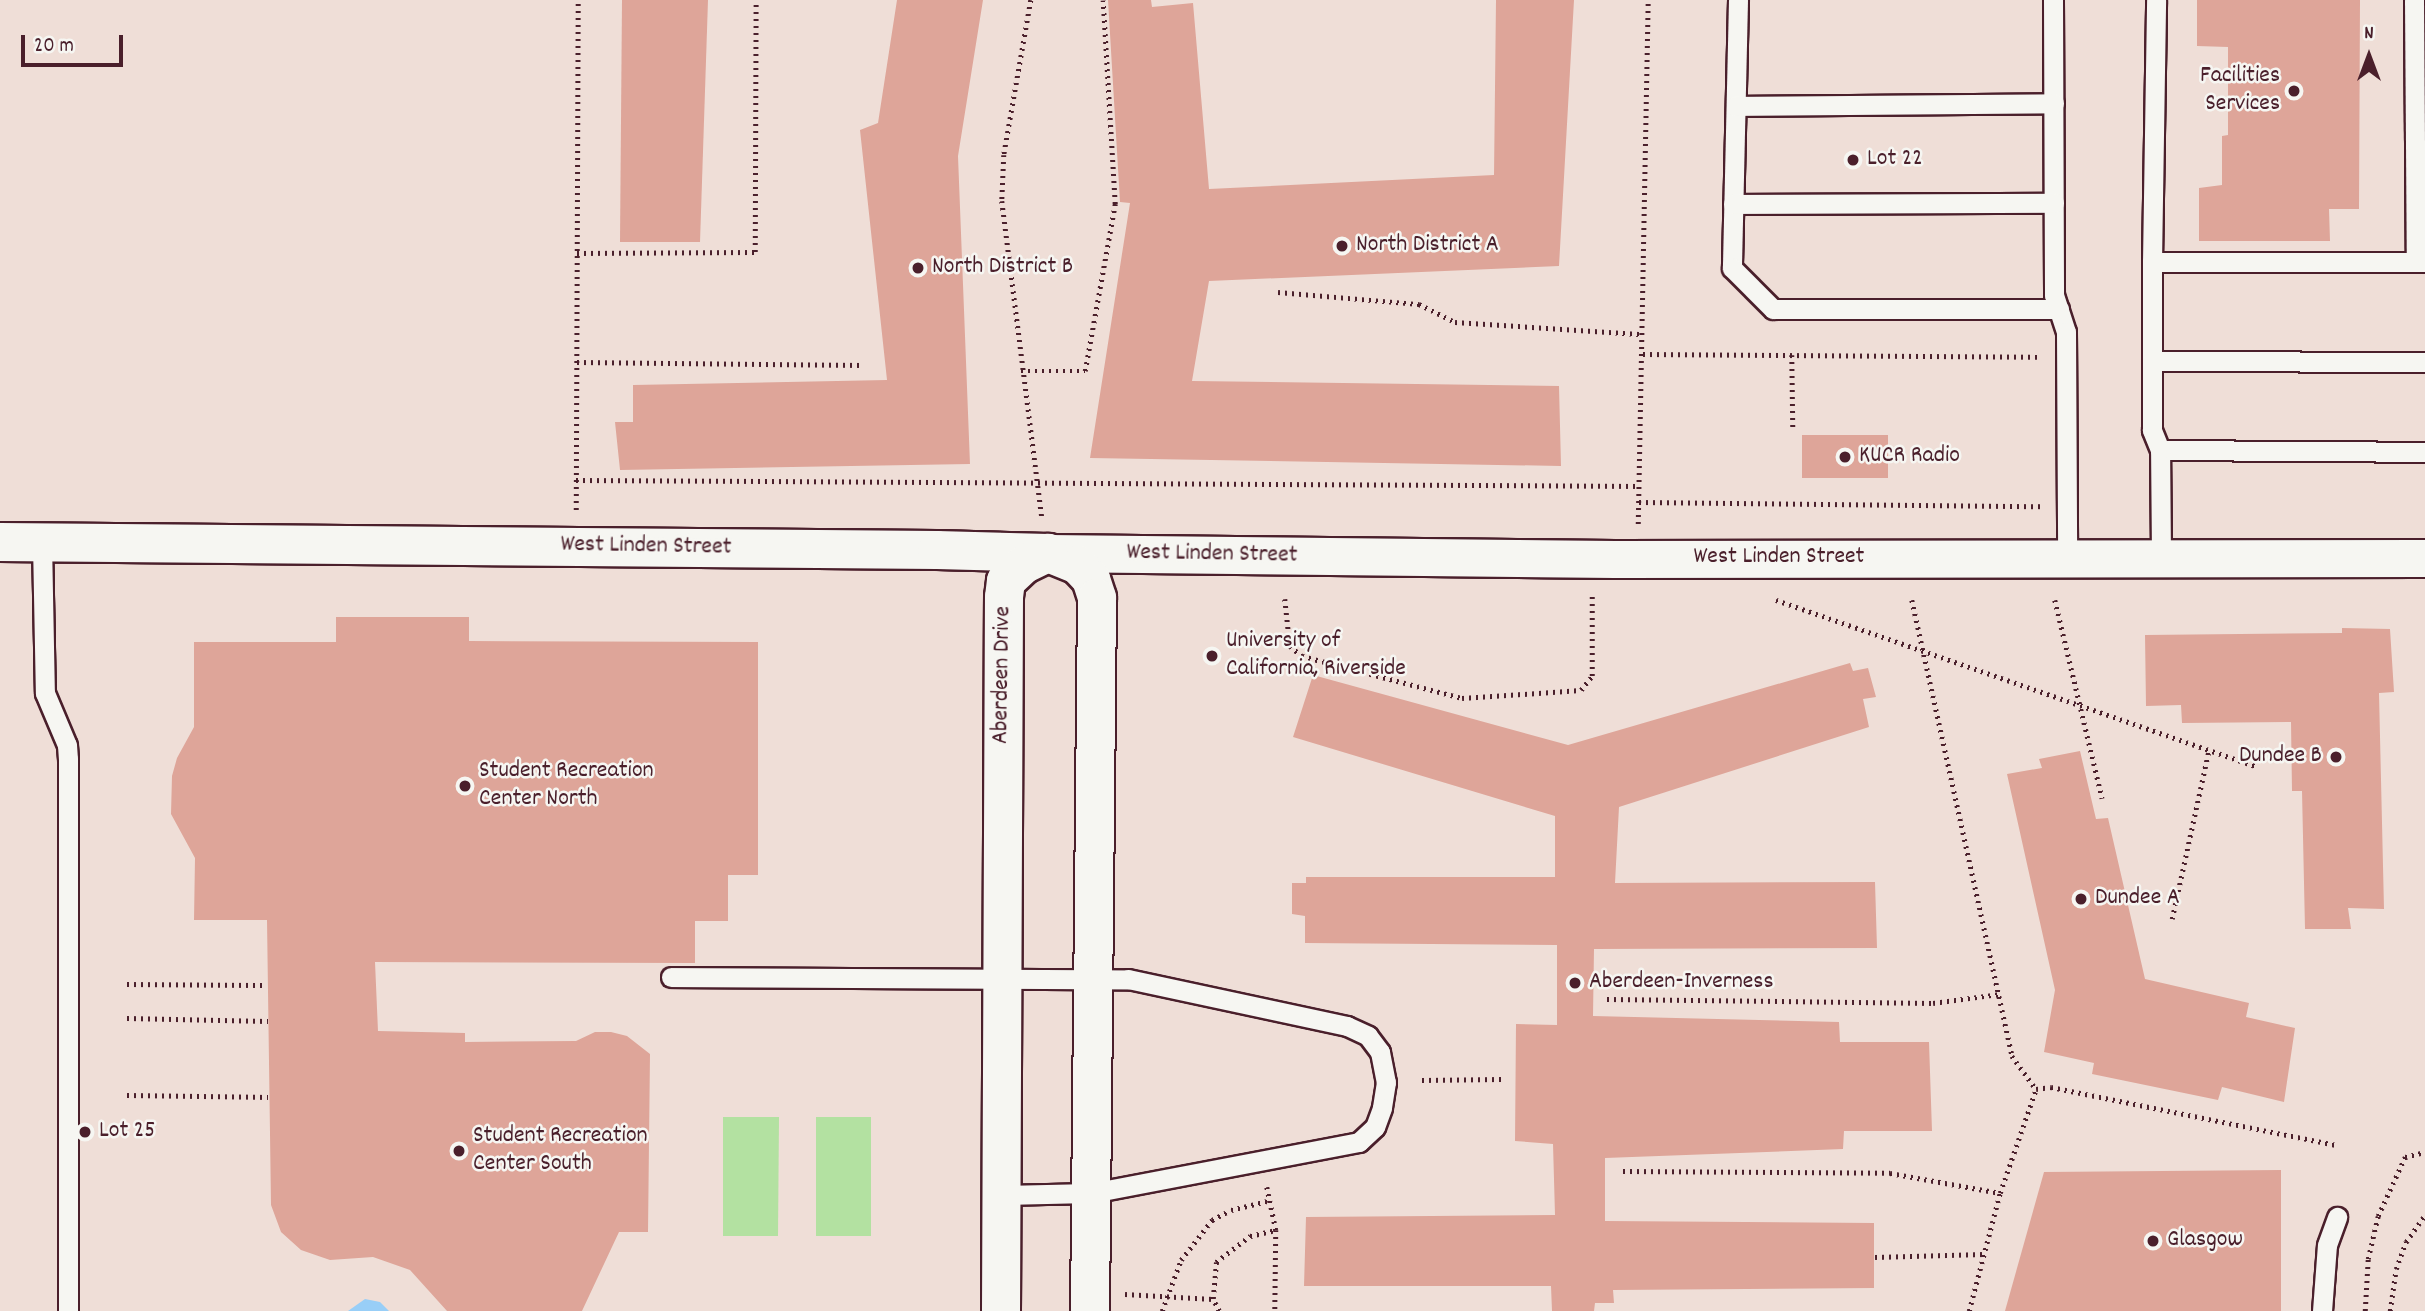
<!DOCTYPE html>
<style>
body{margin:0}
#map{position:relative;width:2425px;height:1311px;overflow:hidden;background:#f6f6f2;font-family:Dekko,sans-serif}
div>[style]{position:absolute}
.built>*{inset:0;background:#efded7}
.green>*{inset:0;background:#b3e1a1}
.water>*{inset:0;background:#98cef7}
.building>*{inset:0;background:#dea599}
.path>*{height:4.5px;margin-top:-2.25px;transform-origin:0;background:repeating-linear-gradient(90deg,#4a1f2b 0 2px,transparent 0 7px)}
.roads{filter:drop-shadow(2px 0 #4a1f2b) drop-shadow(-2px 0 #4a1f2b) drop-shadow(0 2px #4a1f2b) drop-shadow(0 -2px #4a1f2b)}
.service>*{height:19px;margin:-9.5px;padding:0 9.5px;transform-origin:9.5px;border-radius:9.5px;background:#f6f6f2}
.minor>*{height:37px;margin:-18.5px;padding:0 18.5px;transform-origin:18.5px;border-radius:18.5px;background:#f6f6f2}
.tertiary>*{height:38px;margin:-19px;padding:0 19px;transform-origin:19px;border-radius:19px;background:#f6f6f2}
.dots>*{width:19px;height:19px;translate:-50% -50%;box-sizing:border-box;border:4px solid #f6f6f2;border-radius:50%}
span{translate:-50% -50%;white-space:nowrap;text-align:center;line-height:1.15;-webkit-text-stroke:5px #f6f6f2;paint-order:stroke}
.poi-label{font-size:24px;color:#4a1f2b}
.right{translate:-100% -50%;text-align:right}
.left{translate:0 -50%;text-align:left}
.street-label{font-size:24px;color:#4a1f2b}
.north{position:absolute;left:2334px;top:21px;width:70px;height:70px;-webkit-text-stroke:5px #f6f6f2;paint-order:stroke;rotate:0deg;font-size:19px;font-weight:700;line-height:28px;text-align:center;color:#4a1f2b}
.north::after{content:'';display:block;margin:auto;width:24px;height:32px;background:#4a1f2b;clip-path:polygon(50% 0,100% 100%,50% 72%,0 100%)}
.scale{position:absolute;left:21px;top:35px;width:102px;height:32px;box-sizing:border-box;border:4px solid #4a1f2b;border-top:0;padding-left:9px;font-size:21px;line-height:24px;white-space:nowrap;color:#4a1f2b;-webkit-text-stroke:5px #f6f6f2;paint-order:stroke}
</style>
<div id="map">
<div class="built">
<div style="clip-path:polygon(0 0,2425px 0,2425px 1311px,0 1311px)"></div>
</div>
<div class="green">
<div style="clip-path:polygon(723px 1117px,779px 1117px,778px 1236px,723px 1236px)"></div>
<div style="clip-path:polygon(816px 1117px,871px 1117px,871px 1236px,816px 1236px)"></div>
</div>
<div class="water">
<div style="clip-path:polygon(365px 1299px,380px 1302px,389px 1311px,348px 1311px)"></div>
</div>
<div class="building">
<div style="clip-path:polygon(622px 0,708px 0,700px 242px,620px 242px)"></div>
<div style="clip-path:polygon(897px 0,983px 0,958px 156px,970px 464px,620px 470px,615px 422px,633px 422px,633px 385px,887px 380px,860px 130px,878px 123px)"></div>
<div style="clip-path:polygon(1108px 0,1151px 0,1152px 7px,1193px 3px,1209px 189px,1494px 175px,1496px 0,1574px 0,1559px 266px,1209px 281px,1192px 381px,1559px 386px,1561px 466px,1090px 458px,1130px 203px,1120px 202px)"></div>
<div style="clip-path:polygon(2197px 0,2360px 0,2359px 209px,2329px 209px,2330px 241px,2199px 241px,2199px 188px,2222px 185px,2222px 136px,2228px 135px,2228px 47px,2197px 46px)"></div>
<div style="clip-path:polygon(1802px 435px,1888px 435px,1888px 478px,1802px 478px)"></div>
<div style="clip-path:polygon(336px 617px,469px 617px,469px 641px,758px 642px,758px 875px,728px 875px,728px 921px,695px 921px,695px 963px,375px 962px,378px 1031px,465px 1033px,465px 1042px,576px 1041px,595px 1032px,611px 1032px,627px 1036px,650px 1054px,648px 1232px,619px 1232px,582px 1311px,447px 1311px,410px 1270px,373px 1257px,330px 1260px,301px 1250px,281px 1232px,271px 1205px,267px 920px,194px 920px,195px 858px,171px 814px,172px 776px,177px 758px,194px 727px,194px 642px,336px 642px)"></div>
<div style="clip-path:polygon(2342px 628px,2390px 629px,2394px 692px,2379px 693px,2384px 909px,2348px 908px,2351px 929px,2305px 929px,2302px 791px,2292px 791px,2291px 722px,2182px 723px,2181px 705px,2146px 706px,2145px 635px,2342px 633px)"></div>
<div style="clip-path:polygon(1850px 663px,1853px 671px,1868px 668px,1876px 697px,1863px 699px,1869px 727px,1619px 807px,1615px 883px,1875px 882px,1877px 948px,1594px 949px,1593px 1016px,1839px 1022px,1840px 1042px,1929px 1042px,1932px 1131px,1844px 1131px,1843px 1149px,1605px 1158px,1605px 1221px,1874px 1223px,1874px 1288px,1613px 1290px,1614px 1303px,1595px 1303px,1594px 1311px,1552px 1311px,1551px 1286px,1304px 1286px,1306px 1217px,1555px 1215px,1553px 1144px,1515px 1141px,1516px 1024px,1557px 1025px,1557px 945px,1305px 943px,1305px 916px,1292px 914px,1292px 883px,1306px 883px,1306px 877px,1555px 877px,1555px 816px,1293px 737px,1313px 675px,1568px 745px)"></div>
<div style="clip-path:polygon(2080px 751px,2096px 819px,2108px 818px,2145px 979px,2249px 1003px,2246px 1017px,2295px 1028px,2284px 1102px,2222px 1087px,2218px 1100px,2092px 1074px,2094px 1063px,2044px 1052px,2055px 990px,2007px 774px,2042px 768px,2039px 759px)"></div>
<div style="clip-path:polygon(2281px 1170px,2281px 1311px,2005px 1311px,2044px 1172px)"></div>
</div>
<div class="path">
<div style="left:1031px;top:0;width:157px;rotate:99.9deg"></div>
<div style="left:1004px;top:155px;width:46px;rotate:92.5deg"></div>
<div style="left:1002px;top:201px;width:320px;rotate:82.8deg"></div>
<div style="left:577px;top:253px;width:178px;rotate:-0.3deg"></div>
<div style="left:755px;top:252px;width:252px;rotate:-89.8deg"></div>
<div style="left:1278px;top:292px;width:142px;rotate:4.9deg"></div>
<div style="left:1419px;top:304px;width:40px;rotate:26.6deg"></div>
<div style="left:1455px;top:322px;width:188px;rotate:3.7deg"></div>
<div style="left:1643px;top:354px;width:398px;rotate:0.4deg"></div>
<div style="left:1792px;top:355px;width:72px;rotate:89.2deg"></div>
<div style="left:577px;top:362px;width:286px;rotate:0.6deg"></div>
<div style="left:1021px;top:371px;width:64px"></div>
<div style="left:1085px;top:371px;width:170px;rotate:-79.8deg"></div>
<div style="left:1115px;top:204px;width:204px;rotate:-93.4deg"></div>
<div style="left:576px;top:480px;width:1064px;rotate:0.32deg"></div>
<div style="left:1639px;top:502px;width:402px;rotate:0.6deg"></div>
<div style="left:576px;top:510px;width:510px;rotate:-89.78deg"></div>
<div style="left:1638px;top:524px;width:524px;rotate:-88.91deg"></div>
<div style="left:1285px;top:599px;width:47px;rotate:83.9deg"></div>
<div style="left:1290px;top:646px;width:16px;rotate:40deg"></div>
<div style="left:1302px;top:656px;width:165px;rotate:14.7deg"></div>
<div style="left:1462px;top:698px;width:119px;rotate:-3.8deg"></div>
<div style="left:1581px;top:690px;width:18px;rotate:-52deg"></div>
<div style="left:1592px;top:676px;width:81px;rotate:-90deg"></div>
<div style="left:1776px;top:600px;width:510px;rotate:19.11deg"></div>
<div style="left:1912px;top:600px;width:467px;rotate:77.6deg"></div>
<div style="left:2012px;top:1056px;width:41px;rotate:54deg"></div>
<div style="left:2055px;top:600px;width:204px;rotate:76.6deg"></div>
<div style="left:2172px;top:919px;width:173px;rotate:-77.7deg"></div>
<div style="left:127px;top:984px;width:140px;rotate:0.4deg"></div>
<div style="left:1607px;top:999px;width:326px;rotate:0.7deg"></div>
<div style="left:1933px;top:1003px;width:68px;rotate:-7.7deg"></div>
<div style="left:127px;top:1018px;width:141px;rotate:1.2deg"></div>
<div style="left:1422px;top:1080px;width:80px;rotate:-0.7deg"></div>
<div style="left:127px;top:1095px;width:141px;rotate:0.8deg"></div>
<div style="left:1623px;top:1171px;width:267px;rotate:0.4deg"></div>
<div style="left:1890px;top:1173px;width:112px;rotate:10.3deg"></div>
<div style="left:1267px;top:1187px;width:44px;rotate:78.2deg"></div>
<div style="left:1276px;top:1230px;width:81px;rotate:90.7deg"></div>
<div style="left:1875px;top:1257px;width:109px;rotate:-1.6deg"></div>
<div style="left:1125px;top:1294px;width:88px;rotate:3.3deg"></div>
<div style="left:1162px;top:1311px;width:54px;rotate:-69.6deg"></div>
<div style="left:1181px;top:1260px;width:51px;rotate:-52.2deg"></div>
<div style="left:1212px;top:1220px;width:21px;rotate:-28deg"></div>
<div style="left:1231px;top:1210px;width:41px;rotate:-14deg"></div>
<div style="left:1219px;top:1311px;width:13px;rotate:-117deg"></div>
<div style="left:1213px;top:1299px;width:37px;rotate:-85deg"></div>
<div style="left:1216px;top:1262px;width:43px;rotate:-37.4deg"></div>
<div style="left:1250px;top:1236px;width:27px;rotate:-13deg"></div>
<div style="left:1969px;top:1311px;width:122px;rotate:-75.3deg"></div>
<div style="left:2000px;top:1193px;width:110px;rotate:-70.9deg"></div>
<div style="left:2036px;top:1089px;width:15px;rotate:-8deg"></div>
<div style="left:2051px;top:1087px;width:291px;rotate:11.5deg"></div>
<div style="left:2365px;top:1311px;width:52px;rotate:-86.7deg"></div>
<div style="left:2368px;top:1259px;width:44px;rotate:-76.9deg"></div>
<div style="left:2378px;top:1216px;width:65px;rotate:-65.4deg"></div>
<div style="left:2405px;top:1157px;width:21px;rotate:-14deg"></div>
<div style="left:2390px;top:1311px;width:42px;rotate:-81.9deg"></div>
<div style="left:2396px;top:1269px;width:29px;rotate:-70deg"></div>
<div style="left:2406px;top:1242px;width:33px;rotate:-55deg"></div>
</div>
<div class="roads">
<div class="service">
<div style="left:1738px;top:0;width:268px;rotate:91.3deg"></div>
<div style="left:1732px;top:268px;width:58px;rotate:45deg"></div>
<div style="left:1773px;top:309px;width:286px"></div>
<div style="left:2053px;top:0;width:295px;rotate:89.8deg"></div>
<div style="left:2054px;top:295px;width:39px;rotate:72deg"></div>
<div style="left:2066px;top:332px;width:225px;rotate:89.7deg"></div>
<div style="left:2414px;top:0;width:262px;rotate:89.6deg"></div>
<div style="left:1736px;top:106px;width:318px;rotate:-0.5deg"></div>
<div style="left:1733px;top:204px;width:321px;rotate:-0.2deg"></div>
<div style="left:2152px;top:262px;width:262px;rotate:-89.1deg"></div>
<div style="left:2152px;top:361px;width:99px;rotate:-90deg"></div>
<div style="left:2152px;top:262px;width:273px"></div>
<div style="left:2160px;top:450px;width:265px;rotate:0.4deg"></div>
<div style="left:42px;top:542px;width:151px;rotate:88.9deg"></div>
<div style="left:45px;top:693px;width:56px;rotate:67.1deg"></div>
<div style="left:67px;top:745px;width:14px;rotate:86deg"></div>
<div style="left:68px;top:759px;width:552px;rotate:90deg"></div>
<div style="left:2161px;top:556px;width:106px;rotate:-90.5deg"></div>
<div style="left:2160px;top:450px;width:22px;rotate:-112deg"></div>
<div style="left:2152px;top:430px;width:69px;rotate:-90deg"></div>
<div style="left:2152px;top:361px;width:273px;rotate:0.2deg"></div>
<div style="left:671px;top:977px;width:457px;rotate:0.3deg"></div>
<div style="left:1128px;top:979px;width:224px;rotate:12.1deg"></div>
<div style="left:1347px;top:1026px;width:23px;rotate:25deg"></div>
<div style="left:1368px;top:1036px;width:20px;rotate:53deg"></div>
<div style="left:1380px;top:1052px;width:31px;rotate:79deg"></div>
<div style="left:1386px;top:1082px;width:26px;rotate:99deg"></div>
<div style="left:1382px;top:1108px;width:20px;rotate:110deg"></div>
<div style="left:1375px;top:1127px;width:22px;rotate:137deg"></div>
<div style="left:1359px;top:1142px;width:273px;rotate:169.2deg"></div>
<div style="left:1091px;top:1193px;width:89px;rotate:178.7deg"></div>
<div style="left:2322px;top:1311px;width:66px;rotate:-85.7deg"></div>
<div style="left:2327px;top:1245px;width:30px;rotate:-70deg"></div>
</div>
<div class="minor">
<div style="left:1048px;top:553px;width:567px;rotate:0.61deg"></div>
<div style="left:1615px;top:559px;width:810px;rotate:-0.07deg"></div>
</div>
<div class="tertiary">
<div style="left:0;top:542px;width:937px;rotate:0.49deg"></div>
<div style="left:937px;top:550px;width:111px;rotate:1.5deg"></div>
<div style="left:1048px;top:553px;width:32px;rotate:22deg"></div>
<div style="left:1078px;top:565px;width:19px;rotate:47deg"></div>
<div style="left:1091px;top:579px;width:20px;rotate:72deg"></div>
<div style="left:1097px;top:598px;width:713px;rotate:90.56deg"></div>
<div style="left:1001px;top:1311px;width:714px;rotate:-89.76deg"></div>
<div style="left:1004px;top:597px;width:16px;rotate:-83deg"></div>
<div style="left:1006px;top:581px;width:23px;rotate:-43deg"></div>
<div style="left:1023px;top:565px;width:28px;rotate:-26deg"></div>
</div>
</div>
<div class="dots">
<div style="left:2294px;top:91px;background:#4a1f2b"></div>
<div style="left:1853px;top:160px;background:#4a1f2b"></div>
<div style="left:1342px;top:246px;background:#4a1f2b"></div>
<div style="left:918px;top:268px;background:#4a1f2b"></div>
<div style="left:1845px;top:457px;background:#4a1f2b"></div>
<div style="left:1212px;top:656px;background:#4a1f2b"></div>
<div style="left:2336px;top:757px;background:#4a1f2b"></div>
<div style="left:465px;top:786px;background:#4a1f2b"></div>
<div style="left:2081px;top:899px;background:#4a1f2b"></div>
<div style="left:1575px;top:983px;background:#4a1f2b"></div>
<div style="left:85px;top:1132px;background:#4a1f2b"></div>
<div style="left:459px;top:1151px;background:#4a1f2b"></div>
<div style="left:2153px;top:1241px;background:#4a1f2b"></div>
</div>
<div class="poi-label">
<span class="right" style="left:2280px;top:91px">Facilities<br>Services</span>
<span class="left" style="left:1867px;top:160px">Lot 22</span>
<span class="left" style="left:1356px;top:246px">North District A</span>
<span class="left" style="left:932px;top:268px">North District B</span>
<span class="left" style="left:1859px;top:457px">KUCR Radio</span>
<span class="left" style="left:1226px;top:656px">University of<br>California, Riverside</span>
<span class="right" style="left:2322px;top:757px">Dundee B</span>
<span class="left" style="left:479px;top:786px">Student Recreation<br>Center North</span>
<span class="left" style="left:2095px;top:899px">Dundee A</span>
<span class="left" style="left:1589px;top:983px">Aberdeen-Inverness</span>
<span class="left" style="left:99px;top:1132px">Lot 25</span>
<span class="left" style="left:473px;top:1151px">Student Recreation<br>Center South</span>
<span class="left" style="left:2167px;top:1241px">Glasgow</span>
</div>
<div class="street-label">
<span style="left:646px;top:547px;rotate:1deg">West Linden Street</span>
<span style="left:1212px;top:555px;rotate:1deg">West Linden Street</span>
<span style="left:1779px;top:558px">West Linden Street</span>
<span style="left:1003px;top:675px;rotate:-89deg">Aberdeen Drive</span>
</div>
<div class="north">N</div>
<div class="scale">20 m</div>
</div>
